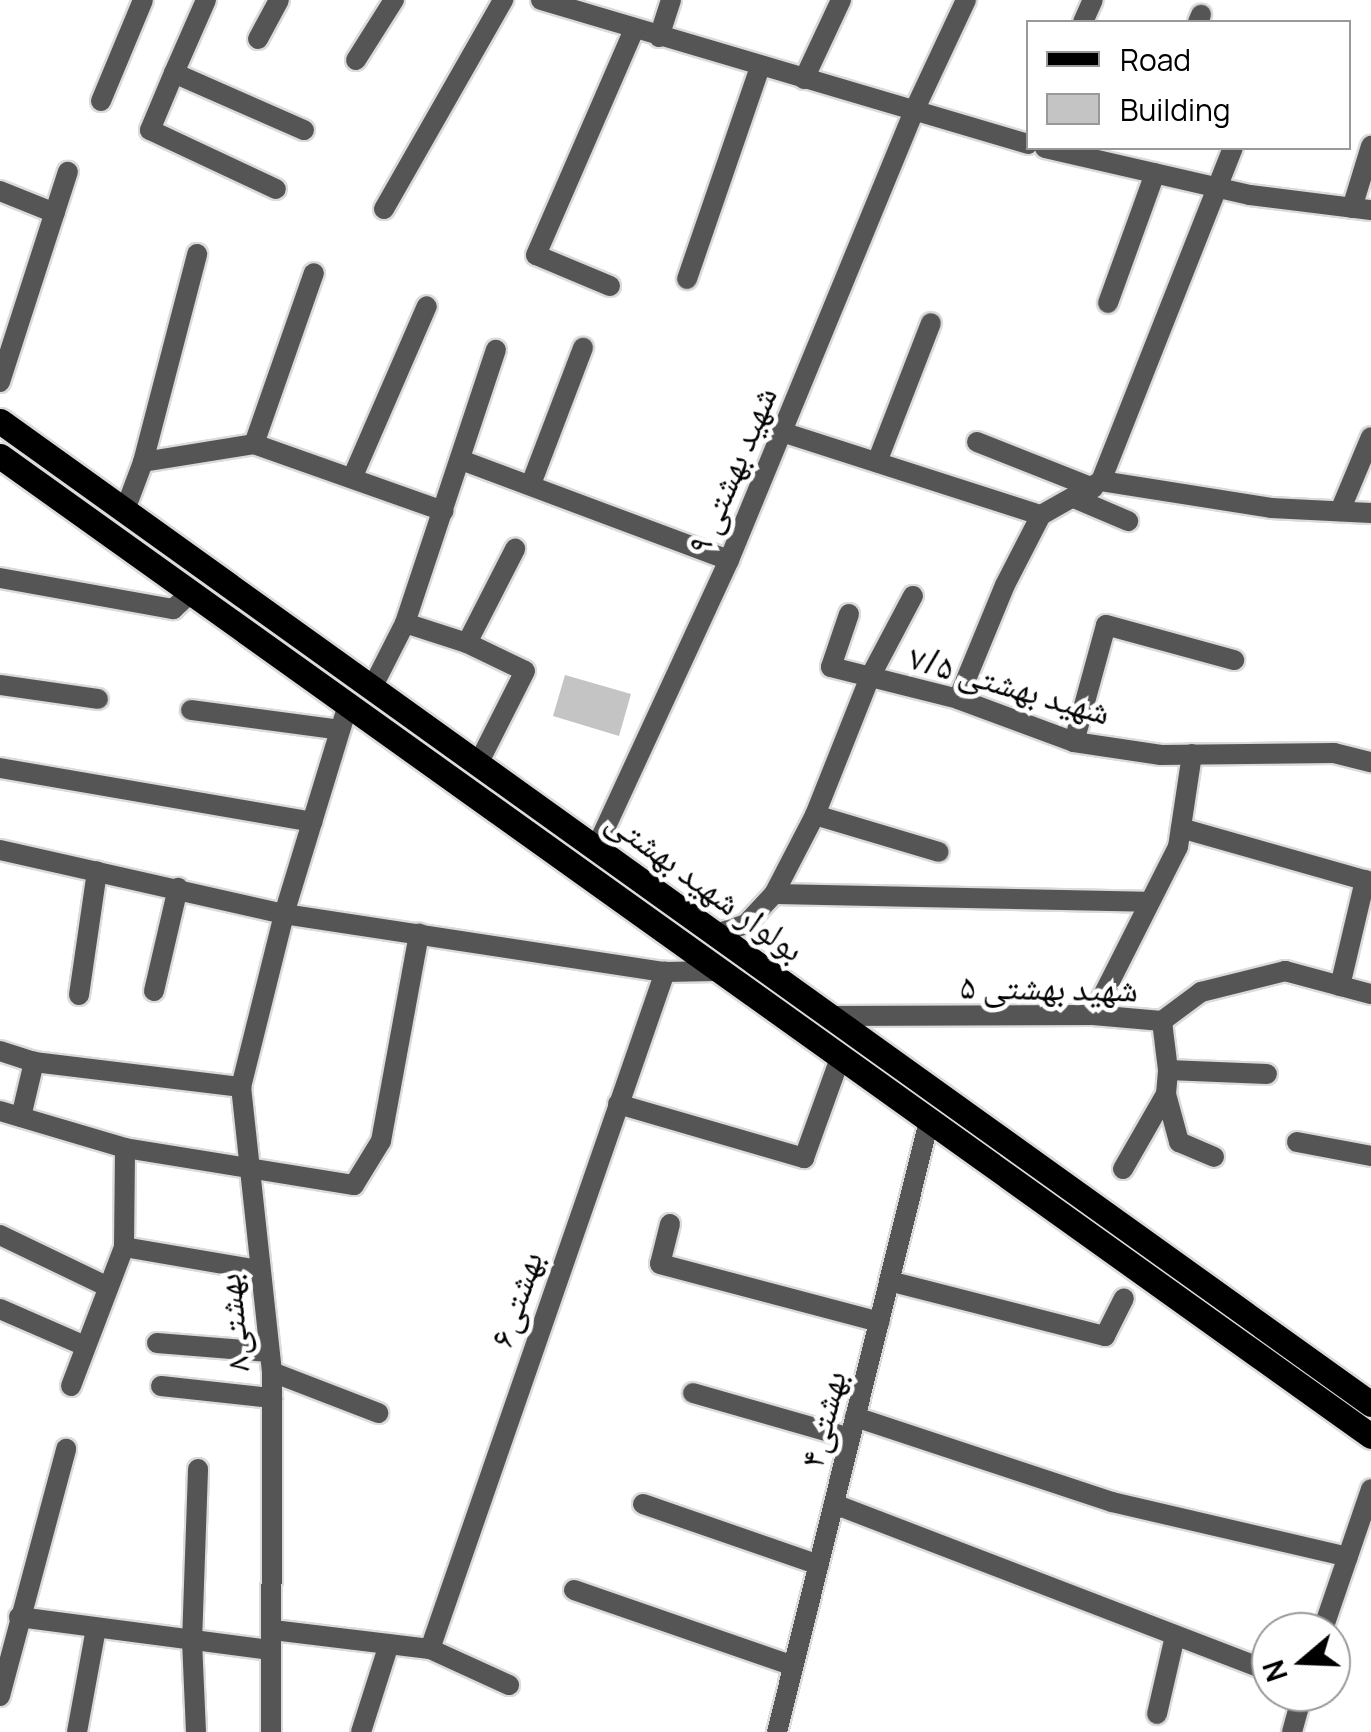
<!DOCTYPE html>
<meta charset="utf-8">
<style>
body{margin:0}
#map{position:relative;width:1371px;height:1732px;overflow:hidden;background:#fff;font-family:Manrope,"Noto Naskh Arabic",sans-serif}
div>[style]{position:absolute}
.building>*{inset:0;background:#c4c4c4}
.roads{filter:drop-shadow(2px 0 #dbdbdb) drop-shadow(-2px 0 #dbdbdb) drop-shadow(0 2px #dbdbdb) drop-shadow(0 -2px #dbdbdb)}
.minor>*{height:20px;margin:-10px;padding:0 10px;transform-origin:10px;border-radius:10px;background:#555}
.major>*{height:25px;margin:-12.5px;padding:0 12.5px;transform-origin:12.5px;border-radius:12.5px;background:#000}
span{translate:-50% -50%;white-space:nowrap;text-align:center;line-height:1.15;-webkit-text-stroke:9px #fff;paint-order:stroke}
.street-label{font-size:35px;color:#000}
.legend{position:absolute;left:1026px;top:20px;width:325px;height:130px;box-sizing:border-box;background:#fff;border:2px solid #999;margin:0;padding:12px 18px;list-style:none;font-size:30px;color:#000}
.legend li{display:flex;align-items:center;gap:20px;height:50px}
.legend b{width:50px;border:2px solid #999}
.north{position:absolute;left:1251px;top:1612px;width:100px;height:100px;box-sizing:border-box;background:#fff;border:2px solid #999;border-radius:50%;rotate:251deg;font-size:28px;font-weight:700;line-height:40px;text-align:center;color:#000}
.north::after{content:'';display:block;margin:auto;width:35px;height:45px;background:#000;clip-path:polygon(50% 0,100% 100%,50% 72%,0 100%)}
</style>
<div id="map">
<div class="building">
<div style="clip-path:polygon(565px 675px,631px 694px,619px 736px,553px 716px)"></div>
</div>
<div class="roads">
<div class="minor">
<div style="left:206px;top:0;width:80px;rotate:113.7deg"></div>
<div style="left:174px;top:73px;width:142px;rotate:23.7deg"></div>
<div style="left:541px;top:0;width:508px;rotate:16.47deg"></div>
<div style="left:1083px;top:22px;width:24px;rotate:-66deg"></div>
<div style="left:1198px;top:22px;width:8px;rotate:-67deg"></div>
<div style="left:659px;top:37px;width:39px;rotate:-72deg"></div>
<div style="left:258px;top:39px;width:44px;rotate:-61.7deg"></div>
<div style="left:356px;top:60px;width:71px;rotate:-57.7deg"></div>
<div style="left:174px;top:73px;width:62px;rotate:112.8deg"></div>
<div style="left:150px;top:130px;width:139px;rotate:25.1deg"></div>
<div style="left:804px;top:79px;width:87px;rotate:-64.9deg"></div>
<div style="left:101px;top:101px;width:109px;rotate:-67.4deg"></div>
<div style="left:1045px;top:148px;width:210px;rotate:12.9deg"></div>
<div style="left:1250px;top:195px;width:122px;rotate:7.1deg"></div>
<div style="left:0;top:191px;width:59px;rotate:21.8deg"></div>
<div style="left:1352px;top:208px;width:65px;rotate:-73deg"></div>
<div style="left:384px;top:209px;width:241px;rotate:-60.3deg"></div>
<div style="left:687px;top:279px;width:224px;rotate:-71deg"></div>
<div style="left:610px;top:286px;width:80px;rotate:-157.3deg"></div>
<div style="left:536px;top:255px;width:245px;rotate:-66.5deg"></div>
<div style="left:1108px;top:303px;width:138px;rotate:-70.1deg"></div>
<div style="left:0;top:382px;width:221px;rotate:-72.1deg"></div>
<div style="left:782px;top:432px;width:272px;rotate:17.8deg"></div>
<div style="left:977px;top:442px;width:125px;rotate:21.6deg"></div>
<div style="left:254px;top:444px;width:181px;rotate:-70.7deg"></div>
<div style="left:461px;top:460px;width:286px;rotate:20.5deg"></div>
<div style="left:143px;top:462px;width:215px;rotate:-75.4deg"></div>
<div style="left:877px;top:462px;width:149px;rotate:-68.8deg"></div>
<div style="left:353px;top:476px;width:185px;rotate:-66.5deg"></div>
<div style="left:1101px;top:481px;width:358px;rotate:-68.4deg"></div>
<div style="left:1101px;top:481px;width:172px;rotate:9deg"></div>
<div style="left:1271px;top:508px;width:100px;rotate:2.9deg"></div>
<div style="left:531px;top:484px;width:146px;rotate:-69.1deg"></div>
<div style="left:1074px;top:498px;width:59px;rotate:23.1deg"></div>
<div style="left:125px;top:510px;width:51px;rotate:-69.4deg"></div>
<div style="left:143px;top:462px;width:112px;rotate:-9.2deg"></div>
<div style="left:254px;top:444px;width:201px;rotate:19.5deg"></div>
<div style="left:1340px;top:511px;width:80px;rotate:-67.3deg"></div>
<div style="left:0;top:578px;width:176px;rotate:10.2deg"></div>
<div style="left:173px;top:609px;width:24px;rotate:-42deg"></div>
<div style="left:849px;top:614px;width:56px;rotate:108.8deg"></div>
<div style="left:831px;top:667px;width:131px;rotate:14.1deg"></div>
<div style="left:958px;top:699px;width:124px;rotate:20.3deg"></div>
<div style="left:1074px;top:742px;width:88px;rotate:8.5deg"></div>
<div style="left:1161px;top:755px;width:173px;rotate:-0.7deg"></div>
<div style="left:1334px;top:753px;width:38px;rotate:14deg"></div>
<div style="left:405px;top:623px;width:65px;rotate:17.9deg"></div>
<div style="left:467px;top:643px;width:64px;rotate:25.8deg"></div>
<div style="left:525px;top:671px;width:104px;rotate:116.8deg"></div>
<div style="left:467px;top:643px;width:106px;rotate:-62.9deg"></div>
<div style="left:0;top:685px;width:99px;rotate:8.1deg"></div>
<div style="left:373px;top:686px;width:71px;rotate:-63.1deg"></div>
<div style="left:405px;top:623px;width:288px;rotate:-71.6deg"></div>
<div style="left:958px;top:699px;width:123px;rotate:-67.6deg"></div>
<div style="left:1005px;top:585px;width:79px;rotate:-62.8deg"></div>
<div style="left:1041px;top:515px;width:69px;rotate:-29.5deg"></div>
<div style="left:191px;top:710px;width:150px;rotate:7.6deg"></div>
<div style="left:1074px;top:742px;width:121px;rotate:-74.7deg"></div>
<div style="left:1106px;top:625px;width:133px;rotate:15.3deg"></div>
<div style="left:0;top:768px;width:317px;rotate:9.8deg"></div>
<div style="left:815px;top:815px;width:129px;rotate:16.6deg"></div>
<div style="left:1181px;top:828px;width:198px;rotate:15.9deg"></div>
<div style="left:596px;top:848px;width:317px;rotate:-65.2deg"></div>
<div style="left:729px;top:560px;width:486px;rotate:-67.6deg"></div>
<div style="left:914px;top:111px;width:123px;rotate:-64.9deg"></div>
<div style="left:0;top:850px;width:291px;rotate:12.7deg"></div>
<div style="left:284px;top:914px;width:385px;rotate:8.7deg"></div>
<div style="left:665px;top:972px;width:50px;rotate:-1.1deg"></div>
<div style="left:774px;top:894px;width:374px;rotate:1.2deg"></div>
<div style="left:716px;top:934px;width:32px;rotate:-18deg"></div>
<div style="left:746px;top:924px;width:41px;rotate:-47deg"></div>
<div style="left:774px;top:894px;width:89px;rotate:-62.6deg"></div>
<div style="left:815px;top:815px;width:146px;rotate:-68.3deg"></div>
<div style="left:869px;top:679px;width:94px;rotate:-62.1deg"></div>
<div style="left:1340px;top:986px;width:109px;rotate:-76.7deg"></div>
<div style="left:154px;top:991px;width:106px;rotate:-76.9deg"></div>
<div style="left:79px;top:995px;width:125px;rotate:-81.7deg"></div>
<div style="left:1093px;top:1015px;width:188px;rotate:-63.2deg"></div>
<div style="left:1178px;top:847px;width:94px;rotate:-81.4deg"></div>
<div style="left:831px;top:1016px;width:262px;rotate:-0.2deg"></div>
<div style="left:1093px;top:1015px;width:69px;rotate:5deg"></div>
<div style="left:1162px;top:1021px;width:49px;rotate:-36.6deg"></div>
<div style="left:1201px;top:992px;width:87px;rotate:-14deg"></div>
<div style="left:1285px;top:971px;width:89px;rotate:15deg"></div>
<div style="left:0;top:1051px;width:36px;rotate:18deg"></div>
<div style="left:34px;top:1062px;width:209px;rotate:6.9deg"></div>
<div style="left:1168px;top:1070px;width:99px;rotate:2.3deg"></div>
<div style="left:1166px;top:1094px;width:50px;rotate:74.8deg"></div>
<div style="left:1179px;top:1142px;width:38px;rotate:23deg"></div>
<div style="left:618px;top:1104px;width:194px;rotate:16.2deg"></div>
<div style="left:804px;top:1158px;width:106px;rotate:-70.2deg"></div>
<div style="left:0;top:1111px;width:130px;rotate:16.5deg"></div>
<div style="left:125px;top:1148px;width:232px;rotate:9.2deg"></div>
<div style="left:354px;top:1185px;width:52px;rotate:-58.5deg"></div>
<div style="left:381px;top:1141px;width:211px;rotate:-79.6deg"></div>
<div style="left:21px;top:1117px;width:57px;rotate:-76.7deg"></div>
<div style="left:1297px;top:1142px;width:75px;rotate:10.7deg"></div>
<div style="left:1123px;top:1169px;width:86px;rotate:-60.2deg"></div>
<div style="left:1166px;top:1094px;width:24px;rotate:-85deg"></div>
<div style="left:1168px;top:1070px;width:49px;rotate:-97deg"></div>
<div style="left:670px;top:1224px;width:41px;rotate:104deg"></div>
<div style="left:660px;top:1264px;width:227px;rotate:14.8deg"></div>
<div style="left:0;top:1235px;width:120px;rotate:25.7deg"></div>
<div style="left:124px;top:1247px;width:99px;rotate:-89.4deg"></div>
<div style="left:889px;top:1281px;width:223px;rotate:14.3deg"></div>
<div style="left:1105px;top:1336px;width:42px;rotate:-63.4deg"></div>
<div style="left:0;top:1309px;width:93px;rotate:23.5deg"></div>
<div style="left:157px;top:1343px;width:112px;rotate:4.6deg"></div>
<div style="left:272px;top:1372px;width:114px;rotate:21.1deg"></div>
<div style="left:71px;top:1386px;width:149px;rotate:-69.1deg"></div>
<div style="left:124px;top:1247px;width:137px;rotate:9.7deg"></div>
<div style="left:161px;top:1386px;width:112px;rotate:6.2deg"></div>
<div style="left:693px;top:1393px;width:163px;rotate:16deg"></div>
<div style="left:855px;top:1417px;width:271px;rotate:18.3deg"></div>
<div style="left:1112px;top:1502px;width:242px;rotate:13.1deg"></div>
<div style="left:643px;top:1504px;width:186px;rotate:19.1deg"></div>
<div style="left:834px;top:1504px;width:468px;rotate:21deg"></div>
<div style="left:574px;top:1590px;width:232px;rotate:19.1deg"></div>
<div style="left:19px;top:1617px;width:254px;rotate:7.5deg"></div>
<div style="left:273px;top:1630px;width:158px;rotate:6.9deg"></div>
<div style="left:430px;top:1649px;width:87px;rotate:24.5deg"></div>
<div style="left:1322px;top:1632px;width:151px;rotate:-71.1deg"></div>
<div style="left:430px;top:1649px;width:717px;rotate:-70.86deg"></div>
<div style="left:0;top:1696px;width:256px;rotate:-75deg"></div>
<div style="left:1157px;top:1714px;width:80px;rotate:-77deg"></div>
<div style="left:77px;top:1732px;width:106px;rotate:-79.6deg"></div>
<div style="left:196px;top:1732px;width:90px;rotate:-92.5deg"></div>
<div style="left:192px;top:1642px;width:173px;rotate:-88deg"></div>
<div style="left:271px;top:1732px;width:360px;rotate:-89.8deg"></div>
<div style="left:272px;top:1372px;width:287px;rotate:-96.2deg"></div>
<div style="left:241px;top:1087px;width:178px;rotate:-76deg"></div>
<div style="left:284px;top:914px;width:219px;rotate:-73deg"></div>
<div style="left:361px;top:1732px;width:92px;rotate:-72.3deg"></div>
<div style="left:777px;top:1732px;width:630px;rotate:-76.03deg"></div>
<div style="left:1292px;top:1732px;width:41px;rotate:-74.6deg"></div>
</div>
<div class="major">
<div style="left:0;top:421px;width:1687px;rotate:35.64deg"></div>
<div style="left:0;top:456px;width:1685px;rotate:35.56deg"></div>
</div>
</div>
<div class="street-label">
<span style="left:731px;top:470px;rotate:-67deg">شهید بهشتی ۹</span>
<span style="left:1010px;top:684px;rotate:16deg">شهید بهشتی ۷/۵</span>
<span style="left:706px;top:884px;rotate:36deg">بولوار شهید بهشتی</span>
<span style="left:1049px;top:987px;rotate:1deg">شهید بهشتی ۵</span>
<span style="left:515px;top:1299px;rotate:-71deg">بهشتی۶</span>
<span style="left:232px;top:1323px;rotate:-96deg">بهشتی۸</span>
<span style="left:822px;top:1419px;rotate:-76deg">بهشتی۴</span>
</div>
<ul class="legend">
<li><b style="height:12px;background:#000"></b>Road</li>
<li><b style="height:28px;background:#c4c4c4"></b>Building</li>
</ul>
<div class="north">N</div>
</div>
